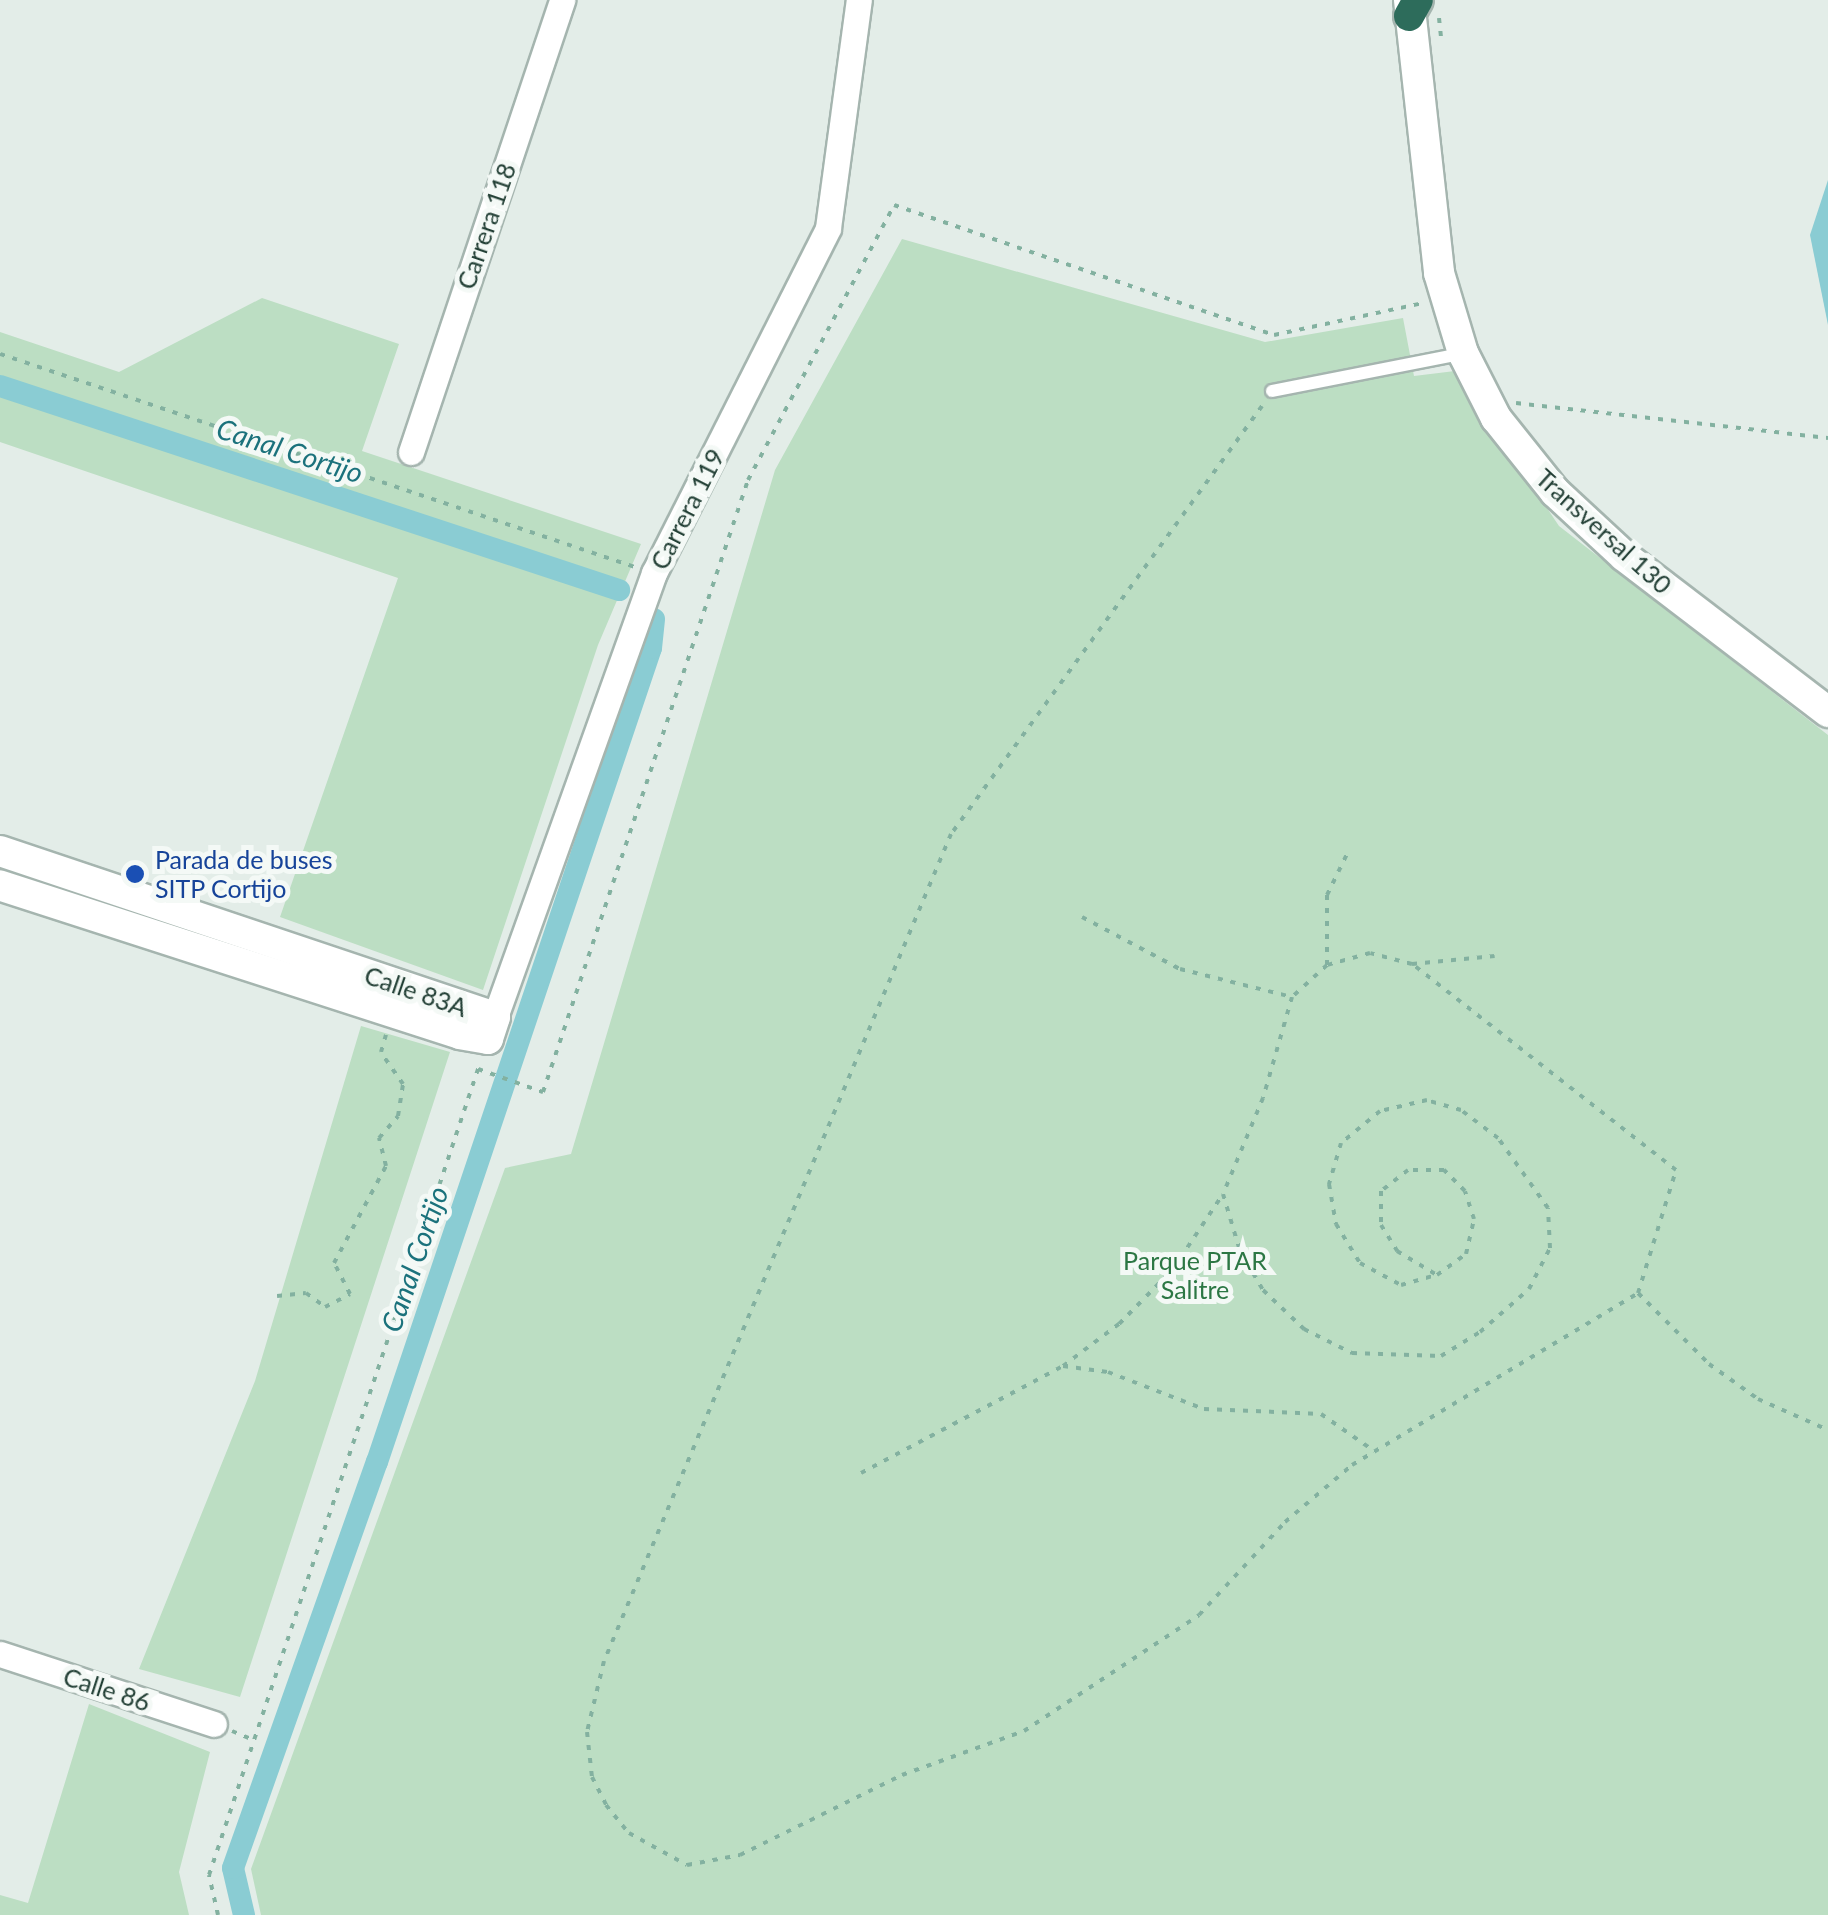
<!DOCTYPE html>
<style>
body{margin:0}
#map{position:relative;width:1828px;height:1915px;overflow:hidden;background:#e3ede8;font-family:Lato,sans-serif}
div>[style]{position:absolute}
.green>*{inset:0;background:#bcdec3}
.water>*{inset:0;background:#8accd3}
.canal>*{height:22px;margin:-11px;padding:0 11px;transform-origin:11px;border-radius:11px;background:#8accd3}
.path>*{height:4px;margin-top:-2px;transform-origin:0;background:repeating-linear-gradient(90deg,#83b1a0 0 5px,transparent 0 13px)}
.roads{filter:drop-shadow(2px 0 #a5b5af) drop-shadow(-2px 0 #a5b5af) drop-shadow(0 2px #a5b5af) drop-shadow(0 -2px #a5b5af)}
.lane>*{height:12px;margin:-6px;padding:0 6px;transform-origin:6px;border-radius:6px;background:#fff}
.street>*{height:25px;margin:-12.5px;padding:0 12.5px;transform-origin:12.5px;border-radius:12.5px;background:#fff}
.secondary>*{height:30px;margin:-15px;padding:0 15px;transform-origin:15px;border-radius:15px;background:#fff}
.highway>*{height:30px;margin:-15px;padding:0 15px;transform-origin:15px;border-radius:15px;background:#2d6c5b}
.dots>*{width:28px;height:28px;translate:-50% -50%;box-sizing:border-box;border:5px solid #f4f9f6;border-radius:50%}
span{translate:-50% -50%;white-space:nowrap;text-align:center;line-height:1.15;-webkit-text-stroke:10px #f4f9f6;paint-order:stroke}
.street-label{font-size:25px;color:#223f35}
.transit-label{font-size:25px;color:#164399}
.left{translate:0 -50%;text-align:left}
.park-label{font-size:25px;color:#2c7744}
.water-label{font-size:28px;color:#1b727c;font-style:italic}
</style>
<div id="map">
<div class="green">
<div style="clip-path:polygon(902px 239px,1265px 342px,1403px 318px,1414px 376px,1455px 371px,1559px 526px,1828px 735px,1828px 1915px,261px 1915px,251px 1869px,505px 1168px,571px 1154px,775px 470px)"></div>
<div style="clip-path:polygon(262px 298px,399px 344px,362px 451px,641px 544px,598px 645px,483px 990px,280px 917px,398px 578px,0 442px,0 332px,119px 372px)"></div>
<div style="clip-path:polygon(361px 1026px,450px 1052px,240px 1697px,139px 1669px,255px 1381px)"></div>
<div style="clip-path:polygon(89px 1704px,210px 1752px,179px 1872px,189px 1915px,0 1915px,0 1895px,28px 1903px)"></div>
</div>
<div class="water">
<div style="clip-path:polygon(1828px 180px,1828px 325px,1810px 235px)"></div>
</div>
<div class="canal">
<div style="left:0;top:386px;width:652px;rotate:18.24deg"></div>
<div style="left:244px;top:1915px;width:48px;rotate:-103.2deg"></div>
<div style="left:233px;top:1868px;width:431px;rotate:-70.5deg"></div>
<div style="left:377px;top:1462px;width:859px;rotate:-71.4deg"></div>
<div style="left:651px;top:648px;width:29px;rotate:-84deg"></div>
</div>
<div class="path">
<div style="left:1439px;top:18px;width:20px;rotate:84deg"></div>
<div style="left:0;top:354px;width:670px;rotate:18.54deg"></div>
<div style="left:1516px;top:403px;width:314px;rotate:6.4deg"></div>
<div style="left:1262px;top:406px;width:529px;rotate:126deg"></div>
<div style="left:951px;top:834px;width:897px;rotate:112.76deg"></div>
<div style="left:604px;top:1661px;width:73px;rotate:103.5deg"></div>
<div style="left:587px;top:1732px;width:45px;rotate:83.7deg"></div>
<div style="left:592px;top:1777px;width:31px;rotate:63deg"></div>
<div style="left:606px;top:1805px;width:36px;rotate:51deg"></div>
<div style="left:629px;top:1833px;width:66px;rotate:28.9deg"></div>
<div style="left:687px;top:1865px;width:54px;rotate:-10.7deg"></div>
<div style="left:740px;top:1855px;width:181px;rotate:-26.3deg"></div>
<div style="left:902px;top:1775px;width:130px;rotate:-19.8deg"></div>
<div style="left:1024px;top:1731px;width:210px;rotate:-33.5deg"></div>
<div style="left:1199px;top:1615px;width:127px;rotate:-47.2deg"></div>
<div style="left:1285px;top:1522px;width:88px;rotate:-40.4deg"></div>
<div style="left:1352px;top:1465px;width:334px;rotate:-31deg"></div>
<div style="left:1638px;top:1293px;width:129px;rotate:-72.8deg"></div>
<div style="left:1676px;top:1170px;width:335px;rotate:-142deg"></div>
<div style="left:1412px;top:964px;width:43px;rotate:-165.3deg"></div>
<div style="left:1370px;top:953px;width:45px;rotate:164.4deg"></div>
<div style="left:1327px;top:965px;width:47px;rotate:137.6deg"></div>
<div style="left:1292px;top:997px;width:105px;rotate:106deg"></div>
<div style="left:1263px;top:1098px;width:104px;rotate:112.6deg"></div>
<div style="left:1223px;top:1194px;width:59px;rotate:73.4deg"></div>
<div style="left:1240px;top:1251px;width:45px;rotate:59.5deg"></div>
<div style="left:1263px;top:1290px;width:57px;rotate:43.6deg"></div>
<div style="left:1304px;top:1329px;width:54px;rotate:26.6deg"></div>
<div style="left:1352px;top:1353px;width:89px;rotate:1.9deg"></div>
<div style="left:1441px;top:1356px;width:46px;rotate:-31.6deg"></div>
<div style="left:1480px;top:1332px;width:65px;rotate:-41.3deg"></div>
<div style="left:1529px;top:1289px;width:46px;rotate:-62.9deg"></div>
<div style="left:1550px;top:1248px;width:40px;rotate:-92.9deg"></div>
<div style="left:1548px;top:1208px;width:86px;rotate:-125.5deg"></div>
<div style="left:1498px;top:1138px;width:46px;rotate:-142.9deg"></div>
<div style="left:1461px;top:1110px;width:35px;rotate:-164deg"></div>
<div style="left:1427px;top:1100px;width:48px;rotate:166.8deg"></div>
<div style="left:1380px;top:1111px;width:50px;rotate:140.6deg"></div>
<div style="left:1341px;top:1143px;width:43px;rotate:106.3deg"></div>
<div style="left:1329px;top:1184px;width:41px;rotate:80.1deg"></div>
<div style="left:1336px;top:1224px;width:46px;rotate:58.4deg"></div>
<div style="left:1360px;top:1263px;width:47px;rotate:28.2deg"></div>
<div style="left:1401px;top:1285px;width:37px;rotate:-16deg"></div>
<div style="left:1437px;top:1275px;width:36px;rotate:-36deg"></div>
<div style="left:1466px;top:1254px;width:36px;rotate:-77deg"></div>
<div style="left:1474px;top:1219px;width:29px;rotate:-108deg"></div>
<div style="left:1465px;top:1191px;width:30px;rotate:-135deg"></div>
<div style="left:1444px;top:1170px;width:36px;rotate:180deg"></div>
<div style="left:1408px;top:1170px;width:34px;rotate:142deg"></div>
<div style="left:1381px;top:1191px;width:34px;rotate:90deg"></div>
<div style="left:1381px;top:1225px;width:31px;rotate:58deg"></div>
<div style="left:1397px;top:1251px;width:47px;rotate:31deg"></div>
<div style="left:1082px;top:917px;width:111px;rotate:28deg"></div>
<div style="left:1180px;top:969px;width:115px;rotate:14deg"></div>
<div style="left:1412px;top:964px;width:83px;rotate:-5.5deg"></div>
<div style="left:1327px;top:965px;width:70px;rotate:-90deg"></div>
<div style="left:1327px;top:895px;width:48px;rotate:-64deg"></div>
<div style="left:478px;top:1069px;width:69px;rotate:19.5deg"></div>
<div style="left:543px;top:1092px;width:645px;rotate:-71.48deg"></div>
<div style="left:748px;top:480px;width:311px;rotate:-62deg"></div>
<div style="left:894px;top:205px;width:402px;rotate:18.9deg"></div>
<div style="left:1274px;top:335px;width:152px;rotate:-12.1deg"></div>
<div style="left:1638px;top:1293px;width:100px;rotate:45deg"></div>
<div style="left:1709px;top:1364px;width:60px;rotate:35.5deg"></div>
<div style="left:1758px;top:1399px;width:77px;rotate:23.9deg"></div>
<div style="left:277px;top:1296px;width:29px;rotate:-6deg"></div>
<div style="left:306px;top:1293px;width:24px;rotate:36deg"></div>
<div style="left:325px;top:1307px;width:28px;rotate:-27deg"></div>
<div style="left:350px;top:1294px;width:35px;rotate:-117deg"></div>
<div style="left:334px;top:1263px;width:110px;rotate:-61.8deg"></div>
<div style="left:386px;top:1166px;width:29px;rotate:-104deg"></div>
<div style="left:379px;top:1138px;width:29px;rotate:-49deg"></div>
<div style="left:398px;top:1116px;width:32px;rotate:-81deg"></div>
<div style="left:403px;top:1084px;width:39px;rotate:-125deg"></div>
<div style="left:381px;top:1052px;width:18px;rotate:-74deg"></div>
<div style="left:1063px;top:1366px;width:45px;rotate:7.6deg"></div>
<div style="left:1108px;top:1372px;width:103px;rotate:21.1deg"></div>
<div style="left:1204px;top:1409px;width:117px;rotate:2.4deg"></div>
<div style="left:1321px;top:1414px;width:65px;rotate:34.9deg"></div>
<div style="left:861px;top:1473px;width:229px;rotate:-27.9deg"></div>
<div style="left:1063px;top:1366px;width:70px;rotate:-36.9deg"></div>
<div style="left:1119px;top:1324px;width:77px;rotate:-45.5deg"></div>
<div style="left:1173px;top:1269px;width:90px;rotate:-56.3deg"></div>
<div style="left:232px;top:1731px;width:21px;rotate:23deg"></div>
<div style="left:218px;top:1915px;width:41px;rotate:-102.7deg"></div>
<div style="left:209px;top:1875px;width:850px;rotate:-71.54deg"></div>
</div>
<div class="roads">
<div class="lane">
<div style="left:1272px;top:391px;width:193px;rotate:-11.1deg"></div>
</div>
<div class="street">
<div style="left:411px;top:452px;width:477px;rotate:-71.5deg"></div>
<div style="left:495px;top:1017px;width:472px;rotate:-70.3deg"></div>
<div style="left:654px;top:573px;width:386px;rotate:-63.2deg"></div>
<div style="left:828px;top:228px;width:230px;rotate:-82.3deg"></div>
<div style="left:0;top:1654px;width:225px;rotate:18.1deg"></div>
</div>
<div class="secondary">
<div style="left:1409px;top:0;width:275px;rotate:83.7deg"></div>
<div style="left:1439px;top:273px;width:84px;rotate:73.3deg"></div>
<div style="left:1463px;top:353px;width:73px;rotate:63.1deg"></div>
<div style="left:1496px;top:418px;width:95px;rotate:51.4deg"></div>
<div style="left:1555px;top:492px;width:94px;rotate:42.8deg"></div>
<div style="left:1624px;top:556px;width:257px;rotate:37.4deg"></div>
<div style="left:0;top:851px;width:522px;rotate:18.54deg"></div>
<div style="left:495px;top:1017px;width:23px;rotate:108deg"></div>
<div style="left:488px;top:1039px;width:28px;rotate:-170deg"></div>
<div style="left:460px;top:1034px;width:484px;rotate:-162.1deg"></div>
</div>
<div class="highway">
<div style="left:1409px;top:16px;width:18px;rotate:-61deg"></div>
</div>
</div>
<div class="dots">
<div style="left:135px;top:874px;background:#1a4fb4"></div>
</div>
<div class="street-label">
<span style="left:486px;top:226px;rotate:-71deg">Carrera 118</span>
<span style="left:687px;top:509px;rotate:-63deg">Carrera 119</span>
<span style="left:1604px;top:531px;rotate:42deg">Transversal 130</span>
<span style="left:416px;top:991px;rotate:19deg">Calle 83A</span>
<span style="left:107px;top:1689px;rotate:18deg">Calle 86</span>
</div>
<div class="transit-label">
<span class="left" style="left:155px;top:874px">Parada de buses<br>SITP Cortijo</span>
</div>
<div class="park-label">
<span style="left:1195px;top:1275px">Parque PTAR<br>Salitre</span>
</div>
<div class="water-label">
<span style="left:290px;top:450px;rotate:18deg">Canal Cortijo</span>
<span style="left:414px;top:1259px;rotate:-71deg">Canal Cortijo</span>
</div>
</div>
